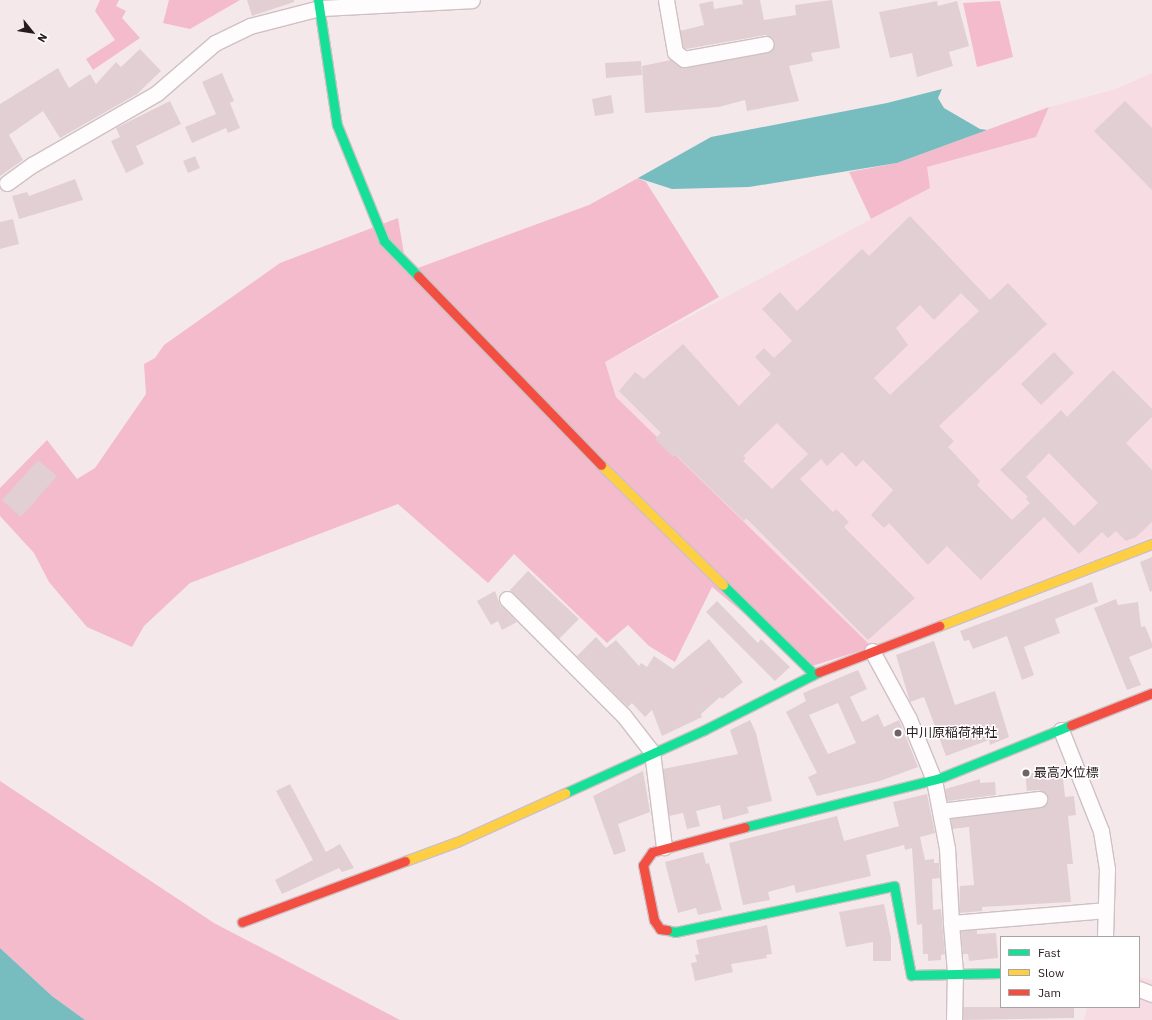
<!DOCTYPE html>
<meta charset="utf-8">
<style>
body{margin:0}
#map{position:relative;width:1152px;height:1020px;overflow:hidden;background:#f5e8eb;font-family:"IBM Plex Sans","Noto Sans JP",sans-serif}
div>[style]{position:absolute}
.built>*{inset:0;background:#f8dce3}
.green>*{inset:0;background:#f3bbcc}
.water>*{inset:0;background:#77bdbf}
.building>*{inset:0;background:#e1cfd4}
.roads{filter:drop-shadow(1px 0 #cec1c4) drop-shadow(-1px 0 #cec1c4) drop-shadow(0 1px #cec1c4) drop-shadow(0 -1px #cec1c4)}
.street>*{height:15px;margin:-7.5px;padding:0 7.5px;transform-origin:7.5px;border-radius:7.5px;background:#fefcfc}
.fast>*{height:9px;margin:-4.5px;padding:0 4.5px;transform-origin:4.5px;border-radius:4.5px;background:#16e098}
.slow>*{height:9px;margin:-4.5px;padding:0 4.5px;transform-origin:4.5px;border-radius:4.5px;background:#ffcf43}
.jam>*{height:9px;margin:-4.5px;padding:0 4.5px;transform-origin:4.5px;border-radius:4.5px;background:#f24e42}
.dots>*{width:11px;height:11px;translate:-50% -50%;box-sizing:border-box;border:2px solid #fff;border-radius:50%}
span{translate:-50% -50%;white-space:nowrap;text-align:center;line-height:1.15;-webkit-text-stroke:3px #fff;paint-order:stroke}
.poi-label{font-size:13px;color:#281a1e}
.left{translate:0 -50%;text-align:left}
.legend{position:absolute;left:1000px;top:936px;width:140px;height:72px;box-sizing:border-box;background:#fff;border:1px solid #a9a3a5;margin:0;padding:5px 7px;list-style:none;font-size:12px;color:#281a1e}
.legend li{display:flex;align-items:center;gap:8px;height:20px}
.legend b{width:20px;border:1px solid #a9a3a5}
.north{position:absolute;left:12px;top:12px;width:40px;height:40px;-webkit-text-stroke:3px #fff;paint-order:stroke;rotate:120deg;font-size:11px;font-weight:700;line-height:16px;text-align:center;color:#281a1e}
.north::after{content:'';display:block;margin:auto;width:14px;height:18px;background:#281a1e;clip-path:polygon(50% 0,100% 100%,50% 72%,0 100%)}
</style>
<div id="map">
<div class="built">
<div style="clip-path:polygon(1152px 73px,1152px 537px,872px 647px,616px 397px,605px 362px,929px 188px,926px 167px,1036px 137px,1049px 107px,1116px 89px)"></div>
<div style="clip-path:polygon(1139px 977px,1152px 980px,1152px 1020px,1084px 1020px,1087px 1007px,1139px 1007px)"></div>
</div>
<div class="green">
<div style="clip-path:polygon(100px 0,119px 0,116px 6px,126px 11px,122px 18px,140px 38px,93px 70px,86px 59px,115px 40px,95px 11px)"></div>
<div style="clip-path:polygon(169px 0,240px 0,190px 29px,163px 23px)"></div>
<div style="clip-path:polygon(1000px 1px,1013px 57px,977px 67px,963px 3px)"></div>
<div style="clip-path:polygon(1049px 107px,1036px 137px,927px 167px,930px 188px,871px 219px,849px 172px,897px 163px)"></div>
<div style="clip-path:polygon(638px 178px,646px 182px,719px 297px,605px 362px,616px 397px,872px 647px,809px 667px,712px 587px,675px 662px,649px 646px,628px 625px,607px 643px,514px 554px,488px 583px,398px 504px,190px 583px,144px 626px,132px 647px,87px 627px,49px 582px,34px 553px,0 516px,0 488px,47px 440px,77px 479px,95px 468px,146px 394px,144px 364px,155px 358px,164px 345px,280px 263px,398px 218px,407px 272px,589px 205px)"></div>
<div style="clip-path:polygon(0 781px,214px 923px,400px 1020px,85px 1020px,52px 996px,0 948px)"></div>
</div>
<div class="water">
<div style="clip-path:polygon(942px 89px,938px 98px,944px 108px,980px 129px,987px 130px,897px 163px,749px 187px,672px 189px,638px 178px,711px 137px,887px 103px)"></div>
<div style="clip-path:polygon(0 948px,52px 996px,85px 1020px,0 1020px)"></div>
</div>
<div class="building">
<div style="clip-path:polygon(247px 0,294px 0,294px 2px,252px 16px)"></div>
<div style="clip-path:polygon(742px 0,760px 0,764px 20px,796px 15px,795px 5px,832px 0,840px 48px,811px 53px,813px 61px,789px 66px,799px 101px,747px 111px,745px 100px,719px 107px,645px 113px,642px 66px,671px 60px,686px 68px,772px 51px,773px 38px,765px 35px,686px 49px,683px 47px,680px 31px,704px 25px,699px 4px,713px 1px,714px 9px,743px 4px)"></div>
<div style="clip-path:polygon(937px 1px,938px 6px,957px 1px,969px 46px,949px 52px,953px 66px,917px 77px,912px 53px,890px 58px,879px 12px)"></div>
<div style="clip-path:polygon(140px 49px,161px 71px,137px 94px,60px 138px,43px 111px,9px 135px,23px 160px,0 176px,0 104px,58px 68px,69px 88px,90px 74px,96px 84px,116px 62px,121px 67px)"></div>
<div style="clip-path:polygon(641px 61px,642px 75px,606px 78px,605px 63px)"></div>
<div style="clip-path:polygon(222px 73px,234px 101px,230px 103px,240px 128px,228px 133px,226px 128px,192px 143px,185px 127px,216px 114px,202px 82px)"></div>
<div style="clip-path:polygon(611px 95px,614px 113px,595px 116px,592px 99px)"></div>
<div style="clip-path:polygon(170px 101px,181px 124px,136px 146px,144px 164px,126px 173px,111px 141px,120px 137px,116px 128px)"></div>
<div style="clip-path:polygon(1125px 101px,1152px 128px,1152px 190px,1094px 131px)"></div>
<div style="clip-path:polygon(195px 156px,200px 168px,188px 173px,183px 161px)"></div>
<div style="clip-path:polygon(75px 179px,83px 200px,19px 219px,12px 196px,27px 192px,29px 196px)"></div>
<div style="clip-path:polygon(evenodd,910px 216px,990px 300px,1008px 283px,1047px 324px,939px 426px,954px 441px,948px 447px,980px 481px,977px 485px,1012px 520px,1030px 503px,1026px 499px,1028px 497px,1000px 470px,1061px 410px,1067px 417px,1113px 370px,1152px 409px,1152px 417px,1126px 443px,1152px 470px,1152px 522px,1136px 537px,1126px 541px,1116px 531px,1108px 538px,1102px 532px,1079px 554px,1044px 517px,981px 580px,947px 546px,928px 565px,889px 523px,884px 528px,871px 515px,893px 490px,863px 460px,856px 467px,842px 452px,827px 466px,821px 459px,800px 479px,833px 512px,836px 509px,849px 522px,844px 527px,915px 598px,868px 640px,746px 518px,744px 521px,676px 455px,673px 457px,655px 439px,661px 433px,619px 391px,635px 372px,644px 379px,683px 344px,739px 406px,771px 374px,755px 357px,764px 348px,774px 358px,792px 341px,762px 309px,780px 292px,797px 311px,862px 249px,869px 256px,910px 216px,961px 293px,979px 311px,890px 395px,874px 378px,908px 345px,896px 328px,920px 305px,934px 320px,961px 293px,910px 216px,777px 423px,808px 454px,772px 489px,743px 461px,746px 458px,743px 456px,777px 423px,910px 216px,1049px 453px,1098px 503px,1074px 526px,1026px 477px,1049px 453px)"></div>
<div style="clip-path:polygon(13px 219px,19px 244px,0 249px,0 222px)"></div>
<div style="clip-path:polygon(1054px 352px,1074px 373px,1041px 405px,1021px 384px)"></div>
<div style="clip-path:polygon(38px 460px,57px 476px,21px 517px,2px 500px)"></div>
<div style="clip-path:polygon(1152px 557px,1152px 591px,1150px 592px,1140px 562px)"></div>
<div style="clip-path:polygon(528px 571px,579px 619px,559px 639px,510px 590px)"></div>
<div style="clip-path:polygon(1092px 582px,1098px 602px,1055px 619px,1060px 633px,1024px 647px,1034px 675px,1022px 680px,1007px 636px,973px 649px,969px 640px,964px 641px,960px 631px)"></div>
<div style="clip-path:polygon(495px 591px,500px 605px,517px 622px,502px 630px,498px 621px,491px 625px,477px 601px)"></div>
<div style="clip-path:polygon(1116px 599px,1118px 605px,1138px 602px,1141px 627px,1145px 626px,1152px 643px,1152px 648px,1129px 657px,1141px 685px,1127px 690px,1094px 608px)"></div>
<div style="clip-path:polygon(717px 601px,758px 643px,761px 639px,790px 667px,777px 679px,775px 681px,706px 612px)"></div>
<div style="clip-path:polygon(596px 637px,606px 648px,616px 640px,639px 666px,641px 663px,647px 667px,654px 656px,673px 669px,709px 639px,743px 682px,722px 699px,720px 697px,701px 714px,702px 717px,662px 736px,652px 710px,645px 717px,632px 703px,628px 707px,577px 656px)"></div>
<div style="clip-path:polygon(934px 641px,955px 705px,995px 691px,1009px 737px,990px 745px,989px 740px,946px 756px,924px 697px,910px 702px,896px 655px)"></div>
<div style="clip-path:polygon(evenodd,858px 670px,867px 689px,850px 697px,862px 722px,878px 714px,884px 727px,899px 720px,918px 767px,880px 781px,817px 796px,808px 777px,817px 773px,786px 712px,806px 701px,803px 693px,858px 670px,838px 703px,856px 743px,828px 754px,809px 715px,838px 703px)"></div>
<div style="clip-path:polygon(750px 720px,756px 733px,772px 801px,747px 807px,749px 813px,723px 820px,720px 805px,696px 811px,700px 826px,687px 829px,683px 813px,669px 816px,663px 769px,738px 754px,730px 730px)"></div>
<div style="clip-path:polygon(1062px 769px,1065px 797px,1074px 796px,1076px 815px,1068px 816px,1073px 864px,1067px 864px,1071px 902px,982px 907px,982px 911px,959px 913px,960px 886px,974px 885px,969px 827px,952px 829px,951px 819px,1044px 806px,1047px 802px,1046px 794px,1038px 790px,1027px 791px,1025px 774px)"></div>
<div style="clip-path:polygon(643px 771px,650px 812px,618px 824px,626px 851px,614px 855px,593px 796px)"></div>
<div style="clip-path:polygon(980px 779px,980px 783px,995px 782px,996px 795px,947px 801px,945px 789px)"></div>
<div style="clip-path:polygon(290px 784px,326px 852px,340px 844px,354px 868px,342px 872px,339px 868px,282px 894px,275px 880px,313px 860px,276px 791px)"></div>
<div style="clip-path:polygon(927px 794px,935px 833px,920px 837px,925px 860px,934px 859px,934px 863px,939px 863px,940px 878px,932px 879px,933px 910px,941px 909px,945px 954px,941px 955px,941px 960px,928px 961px,928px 954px,923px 954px,922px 924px,917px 925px,912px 848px,905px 850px,904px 845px,866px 855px,871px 876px,796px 893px,794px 885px,768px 892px,770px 900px,743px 905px,729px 843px,837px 816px,844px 841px,899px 826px,893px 802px)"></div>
<div style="clip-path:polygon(703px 852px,706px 864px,709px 863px,722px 910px,698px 915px,696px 908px,678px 913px,665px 862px)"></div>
<div style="clip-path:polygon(884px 904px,891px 938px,891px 961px,873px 961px,873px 942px,846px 947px,839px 912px)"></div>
<div style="clip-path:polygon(767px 925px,772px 954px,766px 955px,767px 958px,731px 964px,733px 972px,695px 981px,691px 963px,697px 962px,695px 955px,699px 954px,696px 940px)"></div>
<div style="clip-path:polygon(977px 930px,977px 934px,996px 933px,998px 958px,969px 961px,968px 954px,963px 954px,961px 931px)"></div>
<div style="clip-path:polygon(963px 1007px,1074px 1007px,1074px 1018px,963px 1020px)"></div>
</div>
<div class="roads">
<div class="street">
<div style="left:666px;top:0;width:53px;rotate:80.2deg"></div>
<div style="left:675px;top:52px;width:11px;rotate:38deg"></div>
<div style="left:684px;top:59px;width:83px;rotate:-10.4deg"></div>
<div style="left:7px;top:183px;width:31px;rotate:-36deg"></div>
<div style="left:32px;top:165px;width:144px;rotate:-29.9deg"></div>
<div style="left:157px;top:93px;width:77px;rotate:-40.8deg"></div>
<div style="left:215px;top:43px;width:39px;rotate:-26deg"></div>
<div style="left:250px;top:26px;width:72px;rotate:-14.4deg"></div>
<div style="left:320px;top:8px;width:152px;rotate:-3deg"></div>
<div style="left:507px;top:599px;width:165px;rotate:45deg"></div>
<div style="left:624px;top:716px;width:46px;rotate:52.1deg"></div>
<div style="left:652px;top:752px;width:96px;rotate:82.8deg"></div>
<div style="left:872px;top:651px;width:77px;rotate:61.4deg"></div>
<div style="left:909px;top:719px;width:66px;rotate:67.7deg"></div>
<div style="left:934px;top:780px;width:69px;rotate:79.2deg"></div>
<div style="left:947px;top:848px;width:75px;rotate:86.9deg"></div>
<div style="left:1061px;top:730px;width:109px;rotate:68.4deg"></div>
<div style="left:1101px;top:831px;width:38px;rotate:81deg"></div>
<div style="left:1107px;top:869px;width:68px;rotate:91.7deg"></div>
<div style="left:940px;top:811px;width:100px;rotate:-6.9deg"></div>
<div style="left:1139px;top:989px;width:14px;rotate:21deg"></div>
<div style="left:954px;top:1020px;width:48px;rotate:-88.8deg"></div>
<div style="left:955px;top:972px;width:49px;rotate:-94.7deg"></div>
<div style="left:951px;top:923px;width:155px;rotate:-4.8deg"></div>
</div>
<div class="fast">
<div style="left:318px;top:0;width:126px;rotate:81.4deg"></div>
<div style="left:337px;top:125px;width:125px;rotate:67.9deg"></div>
<div style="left:384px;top:241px;width:49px;rotate:45.8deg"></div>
<div style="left:723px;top:585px;width:127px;rotate:44.4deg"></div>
<div style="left:565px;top:793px;width:153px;rotate:-24.4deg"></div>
<div style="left:704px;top:730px;width:129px;rotate:-26.8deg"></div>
<div style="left:745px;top:827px;width:201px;rotate:-14.1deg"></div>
<div style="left:940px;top:778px;width:141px;rotate:-22deg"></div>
<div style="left:667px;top:930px;width:8px;rotate:14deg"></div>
<div style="left:675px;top:932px;width:224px;rotate:-11.9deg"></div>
<div style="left:894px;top:886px;width:91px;rotate:79.2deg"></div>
<div style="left:911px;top:975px;width:90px;rotate:-1.3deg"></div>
</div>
<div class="slow">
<div style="left:601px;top:465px;width:171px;rotate:44.5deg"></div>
<div style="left:939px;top:626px;width:228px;rotate:-21.1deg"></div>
<div style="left:405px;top:861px;width:55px;rotate:-20.1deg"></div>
<div style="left:457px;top:842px;width:119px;rotate:-24.4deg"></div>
</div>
<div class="jam">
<div style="left:418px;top:276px;width:263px;rotate:45.9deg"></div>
<div style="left:819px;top:672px;width:129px;rotate:-21deg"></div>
<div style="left:1071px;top:725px;width:87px;rotate:-21.6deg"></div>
<div style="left:242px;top:922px;width:174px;rotate:-20.5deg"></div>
<div style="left:667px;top:930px;width:7px;rotate:-172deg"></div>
<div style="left:660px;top:929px;width:11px;rotate:-124deg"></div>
<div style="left:654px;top:920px;width:56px;rotate:-101.3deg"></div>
<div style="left:643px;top:865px;width:16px;rotate:-55deg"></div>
<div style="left:652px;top:852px;width:96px;rotate:-15deg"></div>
</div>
</div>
<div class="dots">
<div style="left:898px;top:733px;background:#706266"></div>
<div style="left:1026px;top:773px;background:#706266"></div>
</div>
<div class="poi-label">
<span class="left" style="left:906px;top:733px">中川原稲荷神社</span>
<span class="left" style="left:1034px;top:773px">最高水位標</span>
</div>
<ul class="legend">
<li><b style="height:5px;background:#16e098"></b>Fast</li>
<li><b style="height:5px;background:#ffcf43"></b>Slow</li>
<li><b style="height:5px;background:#f24e42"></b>Jam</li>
</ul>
<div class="north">N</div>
</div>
